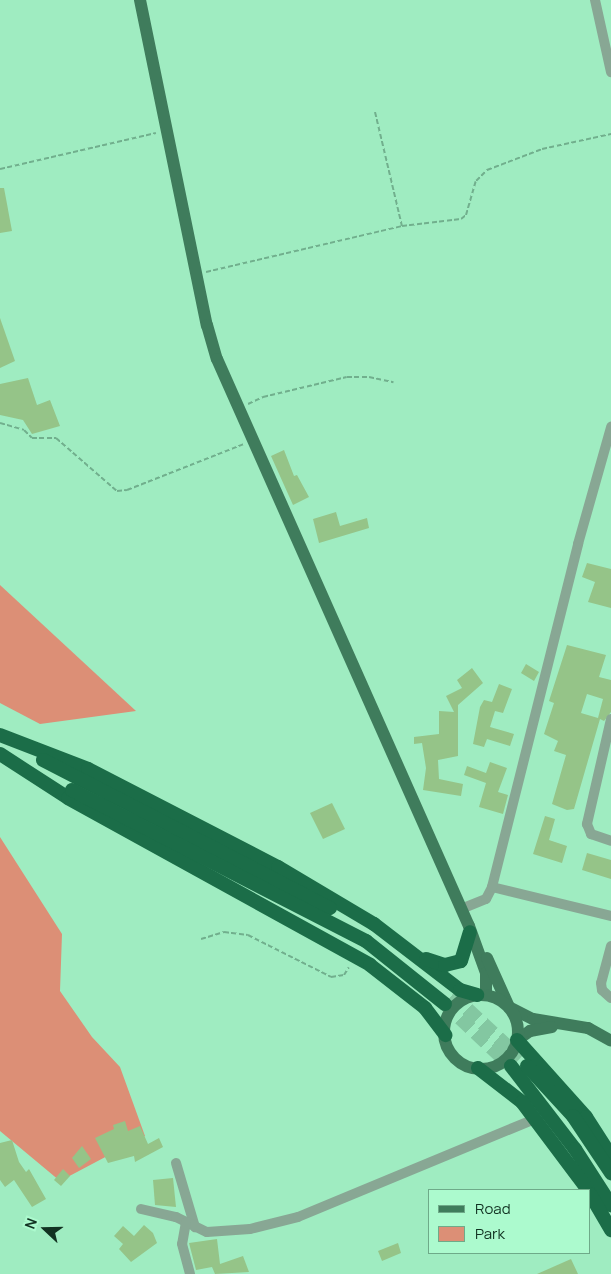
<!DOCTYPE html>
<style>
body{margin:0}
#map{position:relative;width:611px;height:1274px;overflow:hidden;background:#9fecc1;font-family:Manrope,sans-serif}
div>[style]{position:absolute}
.green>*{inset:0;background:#dc8f76}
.building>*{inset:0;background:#95c488}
.highway-tunnel>*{height:14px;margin-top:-7px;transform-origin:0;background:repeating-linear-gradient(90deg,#83c7a1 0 14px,transparent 0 21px)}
.path>*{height:2px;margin-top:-1px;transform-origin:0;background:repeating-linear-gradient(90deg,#71af8d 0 5px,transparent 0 7.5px)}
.minor>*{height:10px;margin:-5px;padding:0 5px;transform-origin:5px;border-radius:5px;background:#88a794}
.major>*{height:12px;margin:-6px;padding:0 6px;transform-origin:6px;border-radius:6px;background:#3f7c5c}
.major>.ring{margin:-6px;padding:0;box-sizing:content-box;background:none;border:12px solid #3f7c5c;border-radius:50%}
.highway>*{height:14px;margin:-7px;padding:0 7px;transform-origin:7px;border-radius:7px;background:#1b6d48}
span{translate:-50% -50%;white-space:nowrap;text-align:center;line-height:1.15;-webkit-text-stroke:5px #acface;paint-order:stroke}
.legend{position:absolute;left:428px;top:1189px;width:162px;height:65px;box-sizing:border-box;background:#acface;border:1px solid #6eaa89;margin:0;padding:6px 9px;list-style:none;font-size:15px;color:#123222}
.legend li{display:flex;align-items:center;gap:10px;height:25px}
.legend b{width:25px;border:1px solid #6eaa89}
.north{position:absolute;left:20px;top:1204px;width:50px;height:50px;-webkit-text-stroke:4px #acface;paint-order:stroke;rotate:291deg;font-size:14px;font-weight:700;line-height:20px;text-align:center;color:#123222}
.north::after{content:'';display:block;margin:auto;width:18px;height:22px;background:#123222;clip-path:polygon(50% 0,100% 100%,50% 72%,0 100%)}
</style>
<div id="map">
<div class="green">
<div style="clip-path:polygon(0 585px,136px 711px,40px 724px,0 703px)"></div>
<div style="clip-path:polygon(0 837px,62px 934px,60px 991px,92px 1037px,120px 1067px,145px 1136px,60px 1181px,0 1131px)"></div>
</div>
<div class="building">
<div style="clip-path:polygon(0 188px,4px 188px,12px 231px,0 233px)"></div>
<div style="clip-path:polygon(0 318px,15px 361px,0 368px)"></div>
<div style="clip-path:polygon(28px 378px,37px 405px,50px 400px,60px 426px,32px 434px,23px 420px,0 415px,0 384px)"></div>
<div style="clip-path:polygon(284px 450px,294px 476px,297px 475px,309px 497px,293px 505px,271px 456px)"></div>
<div style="clip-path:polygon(336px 512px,340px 526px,367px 518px,369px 528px,319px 543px,313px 519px)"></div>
<div style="clip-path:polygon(587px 563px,611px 569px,611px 608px,588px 602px,595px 582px,582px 577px)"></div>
<div style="clip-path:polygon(evenodd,567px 645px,606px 655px,599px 677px,611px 680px,611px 712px,604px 721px,600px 719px,574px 809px,567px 810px,552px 804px,566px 755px,554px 751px,558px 741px,544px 734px,554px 703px,549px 701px,567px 645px,587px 694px,603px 699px,598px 718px,581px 713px,587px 694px)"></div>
<div style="clip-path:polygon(526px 664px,539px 672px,534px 681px,521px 673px)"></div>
<div style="clip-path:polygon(472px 668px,483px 683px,458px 705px,458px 756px,438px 760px,439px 779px,463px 784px,461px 796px,423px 790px,426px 768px,422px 743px,414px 744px,414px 737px,439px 734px,439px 711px,454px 712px,446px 696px,462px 688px,457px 680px)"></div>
<div style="clip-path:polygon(499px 684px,512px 689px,503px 713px,495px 711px,490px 727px,514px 734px,510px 746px,487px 739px,484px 747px,473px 744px,480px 707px,484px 700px,492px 702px)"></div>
<div style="clip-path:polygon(490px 762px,507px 768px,498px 792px,508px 795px,503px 814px,479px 807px,486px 783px,464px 775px,467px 766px,486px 773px)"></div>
<div style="clip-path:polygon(332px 803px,345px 829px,323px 839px,310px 813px)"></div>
<div style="clip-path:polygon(545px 816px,555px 819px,549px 840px,567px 846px,562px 863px,533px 854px)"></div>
<div style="clip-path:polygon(587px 853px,611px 860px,611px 879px,582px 870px)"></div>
<div style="clip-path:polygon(125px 1121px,128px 1131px,140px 1126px,148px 1144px,159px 1138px,163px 1147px,135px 1162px,134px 1156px,108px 1163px,95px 1138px,114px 1129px,113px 1125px)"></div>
<div style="clip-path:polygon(12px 1140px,19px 1162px,26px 1172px,29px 1169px,46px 1199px,32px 1207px,14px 1180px,5px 1187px,0 1180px,0 1143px)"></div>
<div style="clip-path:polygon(82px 1146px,91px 1159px,79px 1168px,72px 1158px)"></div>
<div style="clip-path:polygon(63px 1169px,70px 1176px,61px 1186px,54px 1180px)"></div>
<div style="clip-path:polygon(173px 1178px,176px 1207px,155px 1205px,153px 1180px)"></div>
<div style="clip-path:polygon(144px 1225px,153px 1233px,157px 1243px,131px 1262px,119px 1249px,123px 1244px,114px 1236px,123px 1226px,134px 1236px)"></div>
<div style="clip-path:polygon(217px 1239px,220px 1264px,243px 1256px,249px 1272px,215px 1274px,212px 1267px,196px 1270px,189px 1243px)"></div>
<div style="clip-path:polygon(398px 1243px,401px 1253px,382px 1261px,378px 1251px)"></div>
<div style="clip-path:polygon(571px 1259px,578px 1274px,537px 1274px)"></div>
</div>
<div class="highway-tunnel">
<div style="left:452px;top:995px;width:93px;rotate:42.8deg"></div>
<div style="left:445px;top:1004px;width:91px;rotate:43.2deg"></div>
</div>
<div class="path">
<div style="left:375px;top:112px;width:117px;rotate:76.7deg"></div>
<div style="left:0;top:169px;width:160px;rotate:-13deg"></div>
<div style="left:206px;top:272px;width:201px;rotate:-13.2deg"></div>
<div style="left:402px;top:226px;width:59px;rotate:-6.8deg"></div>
<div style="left:461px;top:219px;width:6px;rotate:-39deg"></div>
<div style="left:466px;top:215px;width:35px;rotate:-74deg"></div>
<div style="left:476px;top:181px;width:16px;rotate:-45deg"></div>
<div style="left:487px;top:170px;width:59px;rotate:-20.9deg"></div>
<div style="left:542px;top:149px;width:71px;rotate:-12.3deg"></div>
<div style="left:248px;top:404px;width:17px;rotate:-25deg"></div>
<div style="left:263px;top:397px;width:86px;rotate:-13.4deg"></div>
<div style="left:347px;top:377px;width:22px"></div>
<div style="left:369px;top:377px;width:25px;rotate:12deg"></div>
<div style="left:0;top:423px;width:25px;rotate:16deg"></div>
<div style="left:24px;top:430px;width:11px;rotate:45deg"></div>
<div style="left:32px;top:438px;width:24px"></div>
<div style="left:56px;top:438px;width:81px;rotate:41deg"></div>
<div style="left:117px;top:491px;width:10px;rotate:-6deg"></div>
<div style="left:127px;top:490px;width:126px;rotate:-21.5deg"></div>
<div style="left:201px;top:939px;width:24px;rotate:-17deg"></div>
<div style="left:224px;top:932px;width:24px;rotate:7deg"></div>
<div style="left:248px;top:935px;width:93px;rotate:26.8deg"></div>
<div style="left:331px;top:977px;width:13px;rotate:-9deg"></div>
<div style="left:344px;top:975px;width:9px;rotate:-58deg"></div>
</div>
<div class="minor">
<div style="left:595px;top:0;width:74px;rotate:77.5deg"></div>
<div style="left:611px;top:719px;width:108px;rotate:102.9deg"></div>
<div style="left:587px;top:824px;width:11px;rotate:68deg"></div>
<div style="left:591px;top:834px;width:21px;rotate:19deg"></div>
<div style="left:492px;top:887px;width:122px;rotate:13.7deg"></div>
<div style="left:461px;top:909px;width:27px;rotate:-22deg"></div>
<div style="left:486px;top:899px;width:13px;rotate:-63deg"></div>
<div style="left:492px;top:887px;width:354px;rotate:-75.9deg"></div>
<div style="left:578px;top:544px;width:122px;rotate:-74.2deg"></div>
<div style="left:611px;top:946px;width:38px;rotate:105deg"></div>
<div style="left:601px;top:983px;width:7px;rotate:82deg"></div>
<div style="left:602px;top:990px;width:12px;rotate:42deg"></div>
<div style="left:176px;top:1163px;width:67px;rotate:73.5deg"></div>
<div style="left:141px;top:1209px;width:36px;rotate:13deg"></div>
<div style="left:176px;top:1217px;width:34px;rotate:26deg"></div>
<div style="left:207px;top:1232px;width:43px;rotate:-4deg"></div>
<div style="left:250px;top:1229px;width:49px;rotate:-14deg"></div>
<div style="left:298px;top:1217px;width:256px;rotate:-22.5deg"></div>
<div style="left:186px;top:1222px;width:22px;rotate:100deg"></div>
<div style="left:182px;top:1244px;width:31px;rotate:75deg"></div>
</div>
<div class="major">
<div style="left:140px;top:0;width:332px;rotate:78.4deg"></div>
<div style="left:207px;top:325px;width:35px;rotate:74deg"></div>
<div style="left:217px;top:359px;width:620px;rotate:66.04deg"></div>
<div style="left:469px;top:926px;width:50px;rotate:70.1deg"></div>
<div style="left:486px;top:973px;width:22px;rotate:90deg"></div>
<div style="left:487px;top:958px;width:54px;rotate:65.8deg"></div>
<div style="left:509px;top:1007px;width:27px;rotate:27deg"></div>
<div style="left:533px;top:1019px;width:56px;rotate:9.3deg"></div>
<div style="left:588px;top:1028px;width:26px;rotate:29deg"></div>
<div class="ring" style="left:444px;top:995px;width:62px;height:62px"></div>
<div style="left:517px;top:1040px;width:16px;rotate:-35deg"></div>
<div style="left:530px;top:1031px;width:22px;rotate:-10deg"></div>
</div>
<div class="highway">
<div style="left:0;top:735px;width:94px;rotate:21.1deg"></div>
<div style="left:88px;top:769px;width:214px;rotate:27.3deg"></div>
<div style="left:278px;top:867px;width:112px;rotate:30.7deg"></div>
<div style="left:374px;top:924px;width:108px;rotate:37.5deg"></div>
<div style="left:460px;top:990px;width:18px;rotate:16deg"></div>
<div style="left:0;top:754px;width:81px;rotate:32.9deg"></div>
<div style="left:68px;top:798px;width:345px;rotate:28.9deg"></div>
<div style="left:370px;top:965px;width:70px;rotate:38deg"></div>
<div style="left:425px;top:1008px;width:34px;rotate:53deg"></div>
<div style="left:43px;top:760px;width:323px;rotate:27.3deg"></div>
<div style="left:72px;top:790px;width:331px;rotate:27.2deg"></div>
<div style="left:366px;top:941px;width:101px;rotate:38.6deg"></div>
<div style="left:426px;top:959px;width:20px;rotate:18deg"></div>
<div style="left:445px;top:965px;width:16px;rotate:-14deg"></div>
<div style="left:461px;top:961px;width:30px;rotate:-73deg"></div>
<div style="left:517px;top:1040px;width:103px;rotate:48.1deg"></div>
<div style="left:586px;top:1117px;width:46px;rotate:57.3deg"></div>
<div style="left:511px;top:1066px;width:105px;rotate:52.4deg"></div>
<div style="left:575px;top:1149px;width:67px;rotate:57.3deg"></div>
<div style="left:527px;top:1066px;width:68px;rotate:47.4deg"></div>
<div style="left:573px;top:1116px;width:69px;rotate:56.3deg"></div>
<div style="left:478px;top:1068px;width:56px;rotate:37.7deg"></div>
<div style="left:522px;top:1102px;width:110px;rotate:53.1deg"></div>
<div style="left:590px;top:1194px;width:42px;rotate:59.7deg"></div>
</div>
<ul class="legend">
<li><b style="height:6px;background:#3f7c5c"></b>Road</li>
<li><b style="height:14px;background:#dc8f76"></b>Park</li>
</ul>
<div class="north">N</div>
</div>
